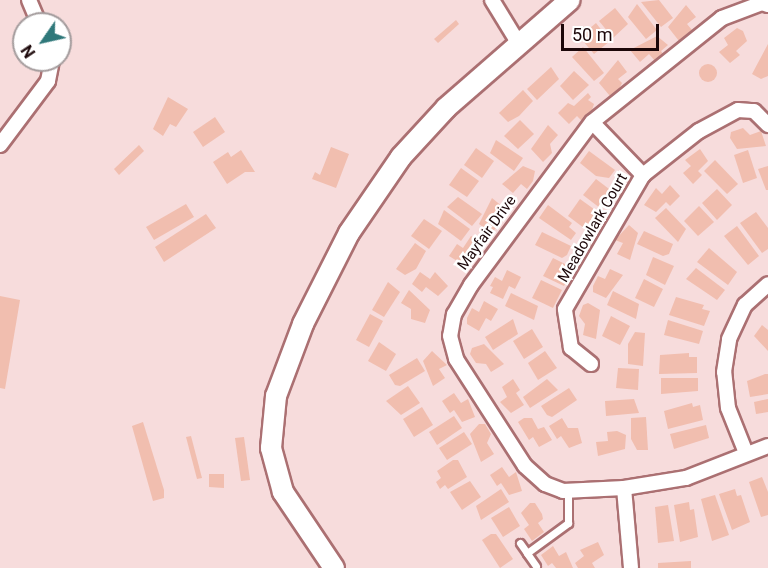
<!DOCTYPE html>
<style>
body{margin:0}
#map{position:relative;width:768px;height:568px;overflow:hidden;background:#f7dcdc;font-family:Roboto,sans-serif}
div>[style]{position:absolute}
.building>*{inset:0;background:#f1beaf}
.round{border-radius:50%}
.roads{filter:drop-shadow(2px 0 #ab7072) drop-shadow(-2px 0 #ab7072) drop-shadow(0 2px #ab7072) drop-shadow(0 -2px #ab7072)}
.service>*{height:7px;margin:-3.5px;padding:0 3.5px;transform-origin:3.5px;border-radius:3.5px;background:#fff}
.minor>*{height:14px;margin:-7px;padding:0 7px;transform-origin:7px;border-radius:7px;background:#fff}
.secondary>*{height:20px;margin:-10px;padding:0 10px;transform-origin:10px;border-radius:10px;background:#fff}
span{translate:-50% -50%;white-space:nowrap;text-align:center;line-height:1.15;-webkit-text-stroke:5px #fff;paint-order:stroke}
.street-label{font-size:15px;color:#1c0709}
.north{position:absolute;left:12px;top:12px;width:60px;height:60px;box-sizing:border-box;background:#fff;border:2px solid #a49c9d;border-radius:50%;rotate:236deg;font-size:16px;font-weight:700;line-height:24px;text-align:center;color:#1c0709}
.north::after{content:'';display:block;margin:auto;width:21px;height:27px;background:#2f787a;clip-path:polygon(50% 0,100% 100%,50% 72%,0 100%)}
.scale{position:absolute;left:561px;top:24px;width:98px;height:27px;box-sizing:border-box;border:3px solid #1c0709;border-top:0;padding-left:8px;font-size:18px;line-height:21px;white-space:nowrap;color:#1c0709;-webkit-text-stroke:4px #fff;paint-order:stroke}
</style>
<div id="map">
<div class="building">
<div style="clip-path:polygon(659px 0,673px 18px,661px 27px,641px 2px)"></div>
<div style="clip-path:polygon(637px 4px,657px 30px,646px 39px,628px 17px)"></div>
<div style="clip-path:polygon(686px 5px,696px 17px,687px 24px,692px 30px,679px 41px,668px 27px)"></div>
<div style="clip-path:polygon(615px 8px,628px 24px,613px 38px,599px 21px)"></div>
<div style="clip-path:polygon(456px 20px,459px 24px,438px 43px,434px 39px)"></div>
<div style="clip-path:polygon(596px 23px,610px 41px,594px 54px,583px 41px,587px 38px,584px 33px)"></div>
<div style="clip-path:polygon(737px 28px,743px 31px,747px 41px,736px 51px,740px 55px,730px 63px,719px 52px,728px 45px,724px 38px)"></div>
<div style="clip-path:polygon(657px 36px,668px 45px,661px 51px,663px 54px,655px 61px,649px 54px,640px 62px,630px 50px)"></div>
<div style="clip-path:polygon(768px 44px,768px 76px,761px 79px,752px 74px)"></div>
<div style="clip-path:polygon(583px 47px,604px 73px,594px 81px,572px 57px)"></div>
<div style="clip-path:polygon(618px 60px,627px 72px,618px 79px,622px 83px,619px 89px,610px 96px,599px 83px)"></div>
<div class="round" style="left:699px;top:64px;width:18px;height:18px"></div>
<div style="clip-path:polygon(551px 67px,559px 79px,537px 100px,527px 89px)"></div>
<div style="clip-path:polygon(574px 71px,589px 85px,573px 100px,560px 86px)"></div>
<div style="clip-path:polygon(523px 90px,533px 101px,519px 116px,508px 122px,499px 113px)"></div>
<div style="clip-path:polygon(588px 93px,591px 97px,588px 100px,594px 104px,591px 113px,582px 121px,577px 116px,569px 124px,558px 113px,568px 103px,574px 106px)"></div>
<div style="clip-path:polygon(168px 97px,188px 109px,176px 127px,170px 124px,163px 136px,153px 129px)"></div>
<div style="clip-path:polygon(215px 117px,225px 132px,203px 147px,193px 132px)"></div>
<div style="clip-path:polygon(520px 120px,534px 134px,518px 149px,504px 136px)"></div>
<div style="clip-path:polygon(548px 125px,558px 135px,550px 144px,552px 153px,543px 162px,531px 149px)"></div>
<div style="clip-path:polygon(743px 128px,750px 135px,761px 131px,766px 146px,737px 149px,730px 138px,731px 132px)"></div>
<div style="clip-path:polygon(496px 140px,523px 158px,514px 171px,490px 153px)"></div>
<div style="clip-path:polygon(139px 145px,144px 151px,119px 175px,114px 169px)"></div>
<div style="clip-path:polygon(331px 147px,349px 154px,336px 188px,312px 179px,315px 172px,320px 175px)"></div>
<div style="clip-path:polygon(476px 148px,494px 161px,482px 178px,464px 165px)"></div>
<div style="clip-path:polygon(700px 149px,708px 161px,698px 171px,702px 175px,693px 184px,683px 173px,691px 166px,685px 160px)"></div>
<div style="clip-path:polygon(241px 150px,255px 172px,245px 172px,227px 184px,213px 162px,228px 152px,231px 157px)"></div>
<div style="clip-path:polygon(748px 150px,757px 178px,743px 183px,734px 155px)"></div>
<div style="clip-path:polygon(589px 151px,615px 170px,609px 178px,596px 176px,580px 163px)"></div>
<div style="clip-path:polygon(715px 160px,738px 184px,727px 194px,704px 171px)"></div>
<div style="clip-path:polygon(523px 166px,535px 171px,533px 181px,527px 189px,521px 184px,513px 193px,502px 184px)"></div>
<div style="clip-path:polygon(768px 166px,768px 190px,766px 190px,758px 169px)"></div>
<div style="clip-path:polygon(461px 168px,479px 181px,467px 197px,449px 185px)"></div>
<div style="clip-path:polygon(596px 179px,613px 192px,600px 208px,583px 195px)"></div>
<div style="clip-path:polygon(670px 185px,680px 196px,670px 206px,666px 202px,656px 212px,644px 205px,656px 188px,662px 194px)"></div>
<div style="clip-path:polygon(717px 189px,732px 205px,717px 220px,702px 203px)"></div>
<div style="clip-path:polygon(458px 197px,482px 214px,472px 226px,447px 207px)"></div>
<div style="clip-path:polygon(492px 198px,503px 207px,496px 217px,503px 221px,491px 233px,479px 224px)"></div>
<div style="clip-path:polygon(580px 199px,598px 212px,584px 228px,568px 216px)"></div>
<div style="clip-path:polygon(186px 204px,194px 217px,154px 240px,146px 227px)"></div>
<div style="clip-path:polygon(548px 205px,572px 223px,569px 227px,576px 233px,571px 240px,539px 218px)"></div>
<div style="clip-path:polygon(699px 206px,714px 222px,698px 236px,684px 221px)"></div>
<div style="clip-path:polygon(666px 208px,686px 229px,678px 242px,655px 218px)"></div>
<div style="clip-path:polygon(444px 210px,470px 229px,461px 241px,438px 224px)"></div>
<div style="clip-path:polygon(756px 212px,768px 228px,768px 249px,762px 253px,740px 223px)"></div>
<div style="clip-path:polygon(206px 214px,216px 228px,164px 262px,155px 247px)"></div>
<div style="clip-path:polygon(424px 219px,442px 231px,429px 249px,411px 236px)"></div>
<div style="clip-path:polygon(629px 225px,638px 233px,630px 260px,617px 254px,623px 243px,615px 240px)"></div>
<div style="clip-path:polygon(737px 226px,759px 256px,748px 265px,724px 236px)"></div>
<div style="clip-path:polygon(644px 231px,673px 244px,669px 254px,663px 256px,637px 244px)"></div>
<div style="clip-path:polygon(542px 232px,571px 246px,567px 255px,562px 258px,535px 245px)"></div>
<div style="clip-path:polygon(471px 236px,483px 241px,484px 246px,478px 256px,473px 259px,468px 255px,462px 264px,449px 256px,457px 244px,463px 248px)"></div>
<div style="clip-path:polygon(415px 243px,426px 251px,416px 269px,405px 275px,396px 269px)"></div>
<div style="clip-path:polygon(709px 248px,737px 272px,728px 285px,697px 262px)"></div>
<div style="clip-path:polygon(653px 257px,674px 266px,665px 285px,646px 275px)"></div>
<div style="clip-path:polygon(553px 258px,573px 268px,564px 286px,543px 276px)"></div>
<div style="clip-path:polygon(696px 268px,725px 290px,717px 300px,686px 279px)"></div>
<div style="clip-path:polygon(610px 269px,623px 275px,606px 298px,593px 292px,593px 286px,598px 276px,605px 279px)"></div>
<div style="clip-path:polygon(507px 270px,521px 277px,515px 289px,509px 286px,503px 299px,490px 293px,493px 287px,490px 286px,495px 277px,502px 281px)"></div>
<div style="clip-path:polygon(420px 272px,430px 279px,435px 272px,448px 286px,438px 296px,426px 287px,422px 292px,412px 284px)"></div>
<div style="clip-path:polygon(644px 279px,663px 289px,654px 307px,635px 298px)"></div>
<div style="clip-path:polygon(541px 280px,562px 290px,553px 308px,532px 298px)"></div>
<div style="clip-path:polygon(388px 282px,400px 292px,384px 317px,372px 310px)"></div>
<div style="clip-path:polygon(409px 290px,430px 310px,425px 323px,411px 319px,411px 309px,401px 303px)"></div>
<div style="clip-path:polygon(613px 291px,639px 304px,636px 319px,607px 305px)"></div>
<div style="clip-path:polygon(511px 293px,538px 306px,534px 320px,505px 306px)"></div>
<div style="clip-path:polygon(0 296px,20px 300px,5px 389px,0 388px)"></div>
<div style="clip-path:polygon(676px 297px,704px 305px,702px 309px,710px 311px,704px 326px,669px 315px)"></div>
<div style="clip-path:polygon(484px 301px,498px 309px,491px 321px,486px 318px,479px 331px,467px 324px,467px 318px,472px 308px,479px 312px)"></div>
<div style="clip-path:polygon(588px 303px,600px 310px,596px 339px,583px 335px,585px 324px,579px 316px,583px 305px)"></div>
<div style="clip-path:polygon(370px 314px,383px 321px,369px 347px,356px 340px)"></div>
<div style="clip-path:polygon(611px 316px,630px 326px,620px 345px,602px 336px)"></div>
<div style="clip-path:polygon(513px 319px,518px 334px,493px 350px,485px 337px)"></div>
<div style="clip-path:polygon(668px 320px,703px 331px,699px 344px,664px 335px)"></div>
<div style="clip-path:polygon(762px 325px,768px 330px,768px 351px,754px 336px)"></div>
<div style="clip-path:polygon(532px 329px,543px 347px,524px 359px,513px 341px)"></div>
<div style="clip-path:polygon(635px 332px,645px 333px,643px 366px,628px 364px,628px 344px)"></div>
<div style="clip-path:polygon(379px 342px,396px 354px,386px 371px,368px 361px)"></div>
<div style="clip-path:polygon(484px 344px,504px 364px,491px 372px,486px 364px,476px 363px,470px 354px,472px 348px)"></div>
<div style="clip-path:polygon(432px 351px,447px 365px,439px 369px,445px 378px,433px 386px,423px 361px)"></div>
<div style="clip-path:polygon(545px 351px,557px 368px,538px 380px,528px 363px)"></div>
<div style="clip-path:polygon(689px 353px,689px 357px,697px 357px,697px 373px,659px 374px,660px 355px)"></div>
<div style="clip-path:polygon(417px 358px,425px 371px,400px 386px,395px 385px,389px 375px)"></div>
<div style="clip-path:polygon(618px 368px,639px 369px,638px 390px,616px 388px)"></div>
<div style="clip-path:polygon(765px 374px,768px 374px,768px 394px,750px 397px,747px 381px)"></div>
<div style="clip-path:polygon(661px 378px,698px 378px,698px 391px,661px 394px)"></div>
<div style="clip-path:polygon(513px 379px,520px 390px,516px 393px,524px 405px,511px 413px,500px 402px,507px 397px,502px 387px)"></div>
<div style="clip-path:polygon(547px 379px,558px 390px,530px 408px,523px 397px)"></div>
<div style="clip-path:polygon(408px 386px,420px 403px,401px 415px,386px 401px)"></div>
<div style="clip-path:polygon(569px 388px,577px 400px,552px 417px,547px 415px,541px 406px)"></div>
<div style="clip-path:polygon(454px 393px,461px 403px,468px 399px,475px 417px,462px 422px,454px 410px,450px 413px,442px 401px)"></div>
<div style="clip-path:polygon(634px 399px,639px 413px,606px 416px,605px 401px)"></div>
<div style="clip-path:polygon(768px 399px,768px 412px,756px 414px,754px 402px)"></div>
<div style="clip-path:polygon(692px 403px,693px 407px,700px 405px,703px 420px,668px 429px,664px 411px)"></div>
<div style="clip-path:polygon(422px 407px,433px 425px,414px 437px,403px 419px)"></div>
<div style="clip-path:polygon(454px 416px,462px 428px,437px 445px,429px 432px)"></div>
<div style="clip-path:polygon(646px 417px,648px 450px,637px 450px,631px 439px,631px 418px)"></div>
<div style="clip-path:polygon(524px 418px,532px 418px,538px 429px,544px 427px,552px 440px,539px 447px,533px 437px,529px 440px,518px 422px)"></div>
<div style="clip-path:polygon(562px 418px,568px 428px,578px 428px,582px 443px,569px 448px,561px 436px,557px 439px,549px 426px)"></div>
<div style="clip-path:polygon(143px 422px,164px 490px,164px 498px,153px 501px,132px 426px)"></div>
<div style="clip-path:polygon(479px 424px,485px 424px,491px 434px,487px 443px,494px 454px,481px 462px,470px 434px)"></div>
<div style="clip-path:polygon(706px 425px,709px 438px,674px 449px,670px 434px)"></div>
<div style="clip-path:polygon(617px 431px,626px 435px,625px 449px,598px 456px,596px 442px,608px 441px,607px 432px)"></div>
<div style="clip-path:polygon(464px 432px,472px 444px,447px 460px,439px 448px)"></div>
<div style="clip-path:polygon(191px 436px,202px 478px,197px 479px,186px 437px)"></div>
<div style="clip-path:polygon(244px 437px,250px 480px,241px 481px,235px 438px)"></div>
<div style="clip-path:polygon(453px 460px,458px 460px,467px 477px,448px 489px,445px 485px,440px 489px,436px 482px,441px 478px,437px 471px)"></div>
<div style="clip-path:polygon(502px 467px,509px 477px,516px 472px,522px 491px,509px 495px,501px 483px,497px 486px,490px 475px)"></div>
<div style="clip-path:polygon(209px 474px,224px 474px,224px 488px,209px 487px)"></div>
<div style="clip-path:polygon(762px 477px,768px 492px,768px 515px,761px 517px,749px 482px)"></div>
<div style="clip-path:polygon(470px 481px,481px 497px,462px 510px,450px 492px)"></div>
<div style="clip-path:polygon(501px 489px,509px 502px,481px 520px,476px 506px)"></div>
<div style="clip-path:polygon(735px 489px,737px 496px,741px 495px,750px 522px,732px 530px,719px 494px)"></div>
<div style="clip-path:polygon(715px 495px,729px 535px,712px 541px,701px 499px)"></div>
<div style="clip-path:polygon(689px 502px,690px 510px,694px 509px,698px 537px,680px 542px,674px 505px)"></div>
<div style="clip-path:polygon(530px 503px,535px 503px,542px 514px,543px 519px,538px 523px,544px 532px,532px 541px,524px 529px,529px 525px,521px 513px)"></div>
<div style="clip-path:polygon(668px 505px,674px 541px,658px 543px,655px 507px)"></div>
<div style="clip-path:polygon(509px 507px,520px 526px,503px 537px,491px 518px)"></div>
<div style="clip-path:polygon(491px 534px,496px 534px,513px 559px,500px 568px,482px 540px)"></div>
<div style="clip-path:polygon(598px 542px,604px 555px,592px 563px,595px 568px,578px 568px,575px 563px,584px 556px,580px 550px)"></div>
<div style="clip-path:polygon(553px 546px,559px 556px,566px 552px,573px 568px,556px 568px,552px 563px,548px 566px,541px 555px)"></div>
<div style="clip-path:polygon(691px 561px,691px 568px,658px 568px,658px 563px)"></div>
</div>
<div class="roads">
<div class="service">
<div style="left:520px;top:543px;width:12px;rotate:55deg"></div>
<div style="left:536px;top:566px;width:16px;rotate:-125deg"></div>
<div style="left:527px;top:553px;width:51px;rotate:-36.2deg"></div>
<div style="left:568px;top:523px;width:32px;rotate:-90deg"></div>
</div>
<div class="minor">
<div style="left:29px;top:0;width:26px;rotate:67deg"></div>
<div style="left:492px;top:0;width:52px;rotate:58.5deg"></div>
<div style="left:768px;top:5px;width:6px;rotate:-162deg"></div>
<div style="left:762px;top:3px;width:43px;rotate:159.4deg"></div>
<div style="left:722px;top:18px;width:166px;rotate:141.3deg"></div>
<div style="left:592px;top:122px;width:203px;rotate:126.6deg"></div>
<div style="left:471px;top:285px;width:34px;rotate:120deg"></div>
<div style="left:454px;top:314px;width:22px;rotate:100deg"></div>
<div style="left:450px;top:336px;width:24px;rotate:75deg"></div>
<div style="left:456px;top:359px;width:127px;rotate:57.2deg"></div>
<div style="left:525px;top:466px;width:27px;rotate:42deg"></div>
<div style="left:545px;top:484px;width:19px;rotate:21deg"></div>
<div style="left:563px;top:491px;width:61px;rotate:-2.8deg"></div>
<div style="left:624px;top:488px;width:63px;rotate:-9.2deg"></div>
<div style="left:686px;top:478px;width:88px;rotate:-21.3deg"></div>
<div style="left:592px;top:122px;width:74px;rotate:46.1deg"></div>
<div style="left:0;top:145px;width:80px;rotate:-53.1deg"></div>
<div style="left:48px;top:81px;width:21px;rotate:-79deg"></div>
<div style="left:591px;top:364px;width:26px;rotate:-141deg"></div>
<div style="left:571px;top:348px;width:39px;rotate:-99deg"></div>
<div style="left:565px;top:309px;width:155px;rotate:-59.8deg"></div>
<div style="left:643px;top:175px;width:71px;rotate:-38.2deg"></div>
<div style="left:699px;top:131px;width:44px;rotate:-28.3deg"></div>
<div style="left:738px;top:110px;width:16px;rotate:4deg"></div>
<div style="left:754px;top:111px;width:20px;rotate:45deg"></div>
<div style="left:746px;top:453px;width:48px;rotate:-111.8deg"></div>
<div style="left:728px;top:408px;width:36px;rotate:-96deg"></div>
<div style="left:724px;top:372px;width:33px;rotate:-81deg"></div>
<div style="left:729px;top:339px;width:38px;rotate:-65deg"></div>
<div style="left:745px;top:305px;width:31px;rotate:-42deg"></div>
<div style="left:624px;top:488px;width:80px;rotate:85deg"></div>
</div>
<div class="secondary">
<div style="left:334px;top:568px;width:92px;rotate:-123.9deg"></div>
<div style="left:283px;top:492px;width:46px;rotate:-105.3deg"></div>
<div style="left:271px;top:448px;width:52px;rotate:-84.5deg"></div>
<div style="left:276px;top:396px;width:77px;rotate:-69.4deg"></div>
<div style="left:303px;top:324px;width:102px;rotate:-63.2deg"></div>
<div style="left:349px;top:233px;width:92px;rotate:-55.6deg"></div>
<div style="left:401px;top:157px;width:67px;rotate:-47.4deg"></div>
<div style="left:446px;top:108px;width:164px;rotate:-41.1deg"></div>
</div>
</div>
<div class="street-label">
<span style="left:593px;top:228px;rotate:-60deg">Meadowlark Court</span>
<span style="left:487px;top:233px;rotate:-54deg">Mayfair Drive</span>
</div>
<div class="north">N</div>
<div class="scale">50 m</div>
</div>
